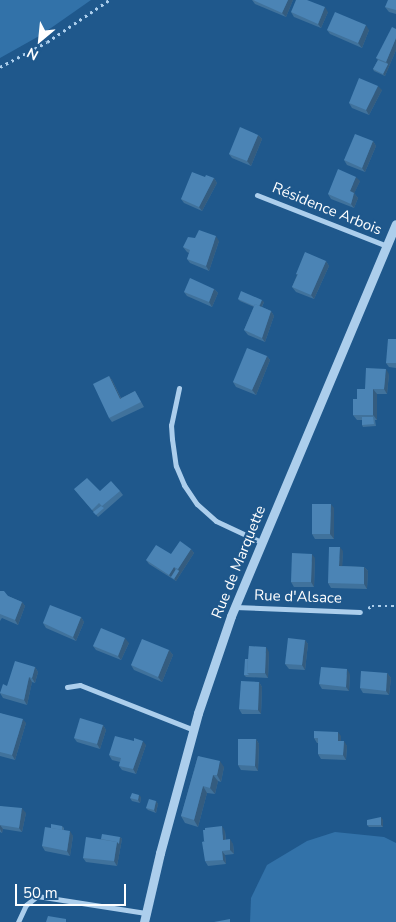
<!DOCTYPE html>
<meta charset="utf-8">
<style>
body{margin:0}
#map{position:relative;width:396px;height:922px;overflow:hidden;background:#1f588c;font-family:"Nunito Sans",sans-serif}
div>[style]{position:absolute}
.green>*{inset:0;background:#3272a9}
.path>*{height:2.5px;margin-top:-1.25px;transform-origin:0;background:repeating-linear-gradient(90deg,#acceec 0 2.5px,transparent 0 6.5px)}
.minor>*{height:5px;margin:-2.5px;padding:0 2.5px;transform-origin:2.5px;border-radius:2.5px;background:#acceec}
.tertiary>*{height:9px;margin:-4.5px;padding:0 4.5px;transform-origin:4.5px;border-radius:4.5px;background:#acceec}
.wall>*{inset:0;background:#40729c}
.shaded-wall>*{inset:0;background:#345c7f}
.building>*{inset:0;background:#4b84b5}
span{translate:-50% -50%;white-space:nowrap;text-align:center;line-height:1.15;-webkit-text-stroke:4px #1f588c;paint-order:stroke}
.street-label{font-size:15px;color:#fff}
.north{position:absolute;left:15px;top:15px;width:50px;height:50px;-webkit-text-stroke:4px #1f588c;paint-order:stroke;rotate:208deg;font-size:14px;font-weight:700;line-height:20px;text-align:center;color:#fff}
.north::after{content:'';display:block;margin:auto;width:18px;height:22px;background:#fff;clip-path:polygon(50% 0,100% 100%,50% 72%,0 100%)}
.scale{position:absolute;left:15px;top:884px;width:111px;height:22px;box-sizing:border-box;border:2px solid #fff;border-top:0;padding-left:6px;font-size:15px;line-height:18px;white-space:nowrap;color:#fff;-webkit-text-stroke:4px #1f588c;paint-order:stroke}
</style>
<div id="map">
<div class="green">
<div style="clip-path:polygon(0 0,91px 0,41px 35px,0 58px)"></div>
<div style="clip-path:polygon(335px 832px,384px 837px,396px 843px,396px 922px,250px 922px,251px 898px,267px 865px,307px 841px)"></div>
</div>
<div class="path">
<div style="left:0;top:67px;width:53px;rotate:-28deg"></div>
<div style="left:47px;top:42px;width:75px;rotate:-34.1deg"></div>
<div style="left:368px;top:608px;width:4px;rotate:-27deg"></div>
<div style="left:372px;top:606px;width:24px"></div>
</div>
<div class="minor">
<div style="left:257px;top:195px;width:140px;rotate:21.4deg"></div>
<div style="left:179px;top:388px;width:38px;rotate:102deg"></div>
<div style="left:171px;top:425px;width:14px;rotate:86deg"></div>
<div style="left:172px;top:439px;width:27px;rotate:82deg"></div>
<div style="left:176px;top:466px;width:21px;rotate:67deg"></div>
<div style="left:184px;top:485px;width:23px;rotate:56deg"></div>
<div style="left:197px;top:504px;width:25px;rotate:42deg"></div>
<div style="left:216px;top:521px;width:50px;rotate:25deg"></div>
<div style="left:235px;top:607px;width:125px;rotate:2.3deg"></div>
<div style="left:67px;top:687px;width:13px;rotate:-9deg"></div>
<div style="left:80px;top:685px;width:123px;rotate:21.5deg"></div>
<div style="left:18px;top:922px;width:19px;rotate:-65deg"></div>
<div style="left:26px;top:905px;width:14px;rotate:-39deg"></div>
<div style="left:37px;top:896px;width:110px;rotate:8.9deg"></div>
</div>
<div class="tertiary">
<div style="left:144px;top:922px;width:71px;rotate:-76.9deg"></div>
<div style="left:160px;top:853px;width:145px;rotate:-74.8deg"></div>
<div style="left:198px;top:713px;width:102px;rotate:-71.2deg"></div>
<div style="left:231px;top:616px;width:425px;rotate:-67.2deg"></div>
</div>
<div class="wall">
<div style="clip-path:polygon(252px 0,293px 0,286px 17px,255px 4px)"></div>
<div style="clip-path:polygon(396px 0,396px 14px,389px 12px,385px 7px)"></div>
<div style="clip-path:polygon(291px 12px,328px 12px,321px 28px,294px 17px)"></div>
<div style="clip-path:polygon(396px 29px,396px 50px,385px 76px,374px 71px,373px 69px,378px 60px,376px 58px)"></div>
<div style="clip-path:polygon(327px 30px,369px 30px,362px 48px,330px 34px)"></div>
<div style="clip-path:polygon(382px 90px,369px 115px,352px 108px,349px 103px)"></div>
<div style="clip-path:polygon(258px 135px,262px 139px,251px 166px,232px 158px,229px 154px)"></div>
<div style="clip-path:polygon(373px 141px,376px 146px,365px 172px,347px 165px,344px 160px)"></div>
<div style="clip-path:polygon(214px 178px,217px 183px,202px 211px,184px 203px,181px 199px)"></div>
<div style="clip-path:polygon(360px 181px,354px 193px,358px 198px,354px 208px,331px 199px,328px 194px)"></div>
<div style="clip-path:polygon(219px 241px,209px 271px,190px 263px,187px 259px,189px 253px,187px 252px,183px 247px)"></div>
<div style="clip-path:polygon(326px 261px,329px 266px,314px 299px,296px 292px,292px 287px,297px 275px,296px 274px)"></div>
<div style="clip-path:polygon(214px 289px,218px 293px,212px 307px,187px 296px,184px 292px)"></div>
<div style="clip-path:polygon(238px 299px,264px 302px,262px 307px,271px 311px,274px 316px,265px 342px,248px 335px,244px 330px,254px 307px,240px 301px)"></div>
<div style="clip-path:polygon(396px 339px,396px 368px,389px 367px,386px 363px)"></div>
<div style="clip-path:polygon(267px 356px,270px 360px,256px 395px,236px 387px,233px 382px)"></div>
<div style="clip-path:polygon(389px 374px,387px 394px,377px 394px,377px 420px,375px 420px,376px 426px,363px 427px,362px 425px,362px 420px,357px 420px,353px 415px,357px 399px)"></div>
<div style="clip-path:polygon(109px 376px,112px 380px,121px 398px,135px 391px,138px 396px,144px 407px,112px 422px,109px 418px)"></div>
<div style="clip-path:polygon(74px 489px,100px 491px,120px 491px,123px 495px,98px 517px)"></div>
<div style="clip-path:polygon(334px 508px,334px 539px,315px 539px,312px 534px)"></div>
<div style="clip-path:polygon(191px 549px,194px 553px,176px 581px,149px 564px,146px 560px,171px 554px)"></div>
<div style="clip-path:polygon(343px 551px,342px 566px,364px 567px,368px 571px,367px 589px,331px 588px,328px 583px)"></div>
<div style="clip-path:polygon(315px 558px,314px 587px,294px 587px,291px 582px)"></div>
<div style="clip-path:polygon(0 591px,8px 596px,22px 602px,25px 606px,18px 625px,2px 618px,0 621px)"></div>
<div style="clip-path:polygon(81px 617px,84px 622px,76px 641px,46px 628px,43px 623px)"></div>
<div style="clip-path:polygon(305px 640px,308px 644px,305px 670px,289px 669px,285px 664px)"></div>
<div style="clip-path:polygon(129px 643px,121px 660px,96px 650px,93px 646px)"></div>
<div style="clip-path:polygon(169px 650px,173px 655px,162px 682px,134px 670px,131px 665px)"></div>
<div style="clip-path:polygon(269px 652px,268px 678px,246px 677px,244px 675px,248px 659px)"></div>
<div style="clip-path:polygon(35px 667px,38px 672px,35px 683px,32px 682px,27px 705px,3px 698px,0 693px,7px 686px)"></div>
<div style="clip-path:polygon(387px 673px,391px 678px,389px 695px,363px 693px,360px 688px)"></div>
<div style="clip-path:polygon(350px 674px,349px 691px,322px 689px,319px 684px)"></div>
<div style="clip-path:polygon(259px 682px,262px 687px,261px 714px,242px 714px,239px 709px)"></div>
<div style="clip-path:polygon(0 713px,26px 723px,15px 760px,0 756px)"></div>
<div style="clip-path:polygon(103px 725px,106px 730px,100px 749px,77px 742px,74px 738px)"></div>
<div style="clip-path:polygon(341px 736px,341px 741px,347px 746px,346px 760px,321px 759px,318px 754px,318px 743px,317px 743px,314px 738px)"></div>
<div style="clip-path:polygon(256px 739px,259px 744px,258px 771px,241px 770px,238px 765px)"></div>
<div style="clip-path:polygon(134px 741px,146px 745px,136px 774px,122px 770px,119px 766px,120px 762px,112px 760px,109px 755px)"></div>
<div style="clip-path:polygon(198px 756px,224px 767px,221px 782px,218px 781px,215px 794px,207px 793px,198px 827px,185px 823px,181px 816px)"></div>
<div style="clip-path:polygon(141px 797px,140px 803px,132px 801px,130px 798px)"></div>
<div style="clip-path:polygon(156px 801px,158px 804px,156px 813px,148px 810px,146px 808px)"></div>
<div style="clip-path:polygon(0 806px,26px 813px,22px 832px,3px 829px,2px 833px,0 832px)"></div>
<div style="clip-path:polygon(383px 820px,383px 827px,369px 827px,367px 825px)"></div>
<div style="clip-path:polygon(62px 826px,64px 828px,64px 830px,73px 836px,70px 856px,45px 851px,42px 846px,51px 828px)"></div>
<div style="clip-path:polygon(225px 831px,226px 840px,233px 844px,234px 854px,225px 855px,226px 864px,208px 866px,205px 861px)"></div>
<div style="clip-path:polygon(120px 837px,122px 839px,117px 866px,86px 862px,83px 858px,101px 839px)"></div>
</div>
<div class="shaded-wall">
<div style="clip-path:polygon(288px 0,293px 0,286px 17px,282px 13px)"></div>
<div style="clip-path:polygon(325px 7px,328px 12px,321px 28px,318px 24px)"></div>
<div style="clip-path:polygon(366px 25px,369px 30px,362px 48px,358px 43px)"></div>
<div style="clip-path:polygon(396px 38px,396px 50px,385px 76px,383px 74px,388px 64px,386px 62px)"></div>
<div style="clip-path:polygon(378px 86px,382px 90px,369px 115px,366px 110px)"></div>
<div style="clip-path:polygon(258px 135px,262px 139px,251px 166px,247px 161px)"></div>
<div style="clip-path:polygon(373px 141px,376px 146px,365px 172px,362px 168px)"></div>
<div style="clip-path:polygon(356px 177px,360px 181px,353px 196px,350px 191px)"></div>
<div style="clip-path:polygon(214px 178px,217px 183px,202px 211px,199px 207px)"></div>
<div style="clip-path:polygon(354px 193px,358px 198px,354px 208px,351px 204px)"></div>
<div style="clip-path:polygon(216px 236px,219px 241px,209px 271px,206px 266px)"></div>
<div style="clip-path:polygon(326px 261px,329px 266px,314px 299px,311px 295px)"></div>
<div style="clip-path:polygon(214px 289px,218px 293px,212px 307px,209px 302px)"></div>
<div style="clip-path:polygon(262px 300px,264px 302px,260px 310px,259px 308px)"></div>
<div style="clip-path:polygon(271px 311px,274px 316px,265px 342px,262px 338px)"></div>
<div style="clip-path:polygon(267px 356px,270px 360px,256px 395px,252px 390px)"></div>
<div style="clip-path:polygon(386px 369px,389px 374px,387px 394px,384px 389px)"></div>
<div style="clip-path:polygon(109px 376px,112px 380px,123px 403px,120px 399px)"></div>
<div style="clip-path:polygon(373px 389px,377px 394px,377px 420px,373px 415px)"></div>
<div style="clip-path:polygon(331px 504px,334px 508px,334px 539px,330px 534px)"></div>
<div style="clip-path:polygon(340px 547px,343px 551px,342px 571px,339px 566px)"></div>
<div style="clip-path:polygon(191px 549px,194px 553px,176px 581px,174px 579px,179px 571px,178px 569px)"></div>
<div style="clip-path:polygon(312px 554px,315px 558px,314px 587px,311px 582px)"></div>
<div style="clip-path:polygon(174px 567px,177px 572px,171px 577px,173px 579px,169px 575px)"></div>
<div style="clip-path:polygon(364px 567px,368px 571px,367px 589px,364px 584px)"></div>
<div style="clip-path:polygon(22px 602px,25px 606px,18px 625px,15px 620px)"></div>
<div style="clip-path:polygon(81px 617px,84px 622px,76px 641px,73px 637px)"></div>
<div style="clip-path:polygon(125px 638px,129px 643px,121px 660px,118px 656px)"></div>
<div style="clip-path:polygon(305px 640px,308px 644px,305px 670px,302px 665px)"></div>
<div style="clip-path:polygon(266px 647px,269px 652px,268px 678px,265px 673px)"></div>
<div style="clip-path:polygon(169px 650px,173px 655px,162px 682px,158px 677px)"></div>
<div style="clip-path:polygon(35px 667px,38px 672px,35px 683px,32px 678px)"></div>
<div style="clip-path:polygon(347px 669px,350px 674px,349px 691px,346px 687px)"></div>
<div style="clip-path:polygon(387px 673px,391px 678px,389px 695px,386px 691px)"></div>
<div style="clip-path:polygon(29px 677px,32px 682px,27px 705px,24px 700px)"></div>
<div style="clip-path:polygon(259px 682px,262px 687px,261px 714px,258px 710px)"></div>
<div style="clip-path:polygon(23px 719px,26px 723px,15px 760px,12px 755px)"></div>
<div style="clip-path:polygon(103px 725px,106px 730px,100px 749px,97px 744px)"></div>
<div style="clip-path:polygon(338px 732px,341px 736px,341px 745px,338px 741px)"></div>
<div style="clip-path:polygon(256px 739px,259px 744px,258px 771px,255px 766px)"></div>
<div style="clip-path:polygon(143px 741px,146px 745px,136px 774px,133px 769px)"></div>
<div style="clip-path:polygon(344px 741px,347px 746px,346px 760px,343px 755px)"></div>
<div style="clip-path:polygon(220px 761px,224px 767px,221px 782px,217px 775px)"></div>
<div style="clip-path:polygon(213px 775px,218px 781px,215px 794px,210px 788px)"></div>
<div style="clip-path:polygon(203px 786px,207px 793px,198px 827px,194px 820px)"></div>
<div style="clip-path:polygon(139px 795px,141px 797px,140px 803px,138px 800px)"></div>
<div style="clip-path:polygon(156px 801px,158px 804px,156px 813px,154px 810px)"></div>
<div style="clip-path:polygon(22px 808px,26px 813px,22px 832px,19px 828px)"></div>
<div style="clip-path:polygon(381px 817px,383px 820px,383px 827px,381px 825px)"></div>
<div style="clip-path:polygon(0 825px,3px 829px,2px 833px,0 829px)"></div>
<div style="clip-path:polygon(222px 826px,225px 831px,226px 844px,223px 840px)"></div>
<div style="clip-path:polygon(70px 831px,73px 836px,70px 856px,67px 851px)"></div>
<div style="clip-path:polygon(120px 837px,122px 839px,117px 866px,114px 861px,117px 842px)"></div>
<div style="clip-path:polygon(230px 839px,233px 844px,234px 854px,230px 850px)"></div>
<div style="clip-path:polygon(222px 851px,225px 855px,226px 864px,223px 860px)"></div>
</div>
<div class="building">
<div style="clip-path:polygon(253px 0,288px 0,282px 13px)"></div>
<div style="clip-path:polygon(296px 0,307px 0,325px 7px,318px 24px,291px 12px)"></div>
<div style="clip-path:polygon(388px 0,396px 0,396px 10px,385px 7px)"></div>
<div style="clip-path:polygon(335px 12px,366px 25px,358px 43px,327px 30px)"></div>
<div style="clip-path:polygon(392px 27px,396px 29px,396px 38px,386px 62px,376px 58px)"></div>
<div style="clip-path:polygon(378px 60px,388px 64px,383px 74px,373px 69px)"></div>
<div style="clip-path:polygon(359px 78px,378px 86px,366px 110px,349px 103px)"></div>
<div style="clip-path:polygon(240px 127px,258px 135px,247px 161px,229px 154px)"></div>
<div style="clip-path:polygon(355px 134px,373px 141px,362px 168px,344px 160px)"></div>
<div style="clip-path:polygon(338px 169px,356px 177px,350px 191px,354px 193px,351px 204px,328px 194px)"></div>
<div style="clip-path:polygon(192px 172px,205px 177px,206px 175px,214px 178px,199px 207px,181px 199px)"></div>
<div style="clip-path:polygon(199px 230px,216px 236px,206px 266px,187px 259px,190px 250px,183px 247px,188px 237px,195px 238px)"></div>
<div style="clip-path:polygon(305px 252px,326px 261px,311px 295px,292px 287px,298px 274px,296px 274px)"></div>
<div style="clip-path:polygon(190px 278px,214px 289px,209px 302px,184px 292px)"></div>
<div style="clip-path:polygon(241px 291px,262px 300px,259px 306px,255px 304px,254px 306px,238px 299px)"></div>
<div style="clip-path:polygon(255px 304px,271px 311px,262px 338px,244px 330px)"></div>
<div style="clip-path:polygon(388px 339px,396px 339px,396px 363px,386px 363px)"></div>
<div style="clip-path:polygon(247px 348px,267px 356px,252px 390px,233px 382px)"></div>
<div style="clip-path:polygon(366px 368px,386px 369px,384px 389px,373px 389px,373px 415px,353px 415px,353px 399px,357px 399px,357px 389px,365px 389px)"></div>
<div style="clip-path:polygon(109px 376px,120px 399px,135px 391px,141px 402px,109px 418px,93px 384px)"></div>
<div style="clip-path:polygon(362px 417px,373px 417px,374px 424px,362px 425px)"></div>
<div style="clip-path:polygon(87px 478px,100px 491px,111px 481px,120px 491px,102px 506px,99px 503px,92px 510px,74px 489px)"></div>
<div style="clip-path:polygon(312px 504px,331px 504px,330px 534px,312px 534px)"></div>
<div style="clip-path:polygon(101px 506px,104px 508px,96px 515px,93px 512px)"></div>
<div style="clip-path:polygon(180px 541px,191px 549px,178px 569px,174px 567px,169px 575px,146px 560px,156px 545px,171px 554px)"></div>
<div style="clip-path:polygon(329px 547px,340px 547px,339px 566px,364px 567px,364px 584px,328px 583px)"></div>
<div style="clip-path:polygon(292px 553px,312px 554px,311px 582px,291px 582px)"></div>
<div style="clip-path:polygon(176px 569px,179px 571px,174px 579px,171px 577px)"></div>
<div style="clip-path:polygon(0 591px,4px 591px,8px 596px,22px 602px,15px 620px,0 614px)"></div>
<div style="clip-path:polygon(50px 605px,81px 617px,73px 637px,43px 623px)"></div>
<div style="clip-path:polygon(101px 628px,125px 638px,118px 656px,93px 646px)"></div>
<div style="clip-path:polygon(288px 638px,305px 640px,302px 665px,285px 664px)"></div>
<div style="clip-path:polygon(142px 639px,169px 650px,158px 677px,131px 665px)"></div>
<div style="clip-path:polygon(249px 646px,266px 647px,265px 673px,247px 673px)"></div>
<div style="clip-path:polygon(245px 659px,248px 659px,247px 673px,249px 675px,244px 675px)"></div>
<div style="clip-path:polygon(15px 661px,35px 667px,32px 678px,29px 677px,24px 700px,0 693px,3px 684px,7px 686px)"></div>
<div style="clip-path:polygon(321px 667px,347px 669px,346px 687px,319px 684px)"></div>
<div style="clip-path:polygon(361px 671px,387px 673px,386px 691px,360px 688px)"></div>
<div style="clip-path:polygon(241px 681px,259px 682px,258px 710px,239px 709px)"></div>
<div style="clip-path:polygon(0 713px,23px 719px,12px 755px,0 752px)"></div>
<div style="clip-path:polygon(80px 718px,103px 725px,97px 744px,74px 738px)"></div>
<div style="clip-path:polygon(314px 731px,338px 732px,338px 741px,344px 741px,343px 755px,318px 754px,318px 738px,314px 738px)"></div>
<div style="clip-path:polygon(115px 736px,134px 741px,134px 738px,143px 741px,133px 769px,119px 766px,121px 758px,109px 755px)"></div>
<div style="clip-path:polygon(238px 739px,256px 739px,255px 766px,238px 765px)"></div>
<div style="clip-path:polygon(198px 756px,220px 761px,217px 775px,213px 775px,210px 788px,203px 786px,194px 820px,181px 816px)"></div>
<div style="clip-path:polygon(132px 793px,139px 795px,138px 800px,130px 798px)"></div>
<div style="clip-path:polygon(149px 799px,156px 801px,154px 810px,146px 808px)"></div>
<div style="clip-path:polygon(0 806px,22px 808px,19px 828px,0 825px)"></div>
<div style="clip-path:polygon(381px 817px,381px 825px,367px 825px,367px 820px)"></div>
<div style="clip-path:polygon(51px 824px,62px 826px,62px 830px,51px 828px)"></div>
<div style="clip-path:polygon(222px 826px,223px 840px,230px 839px,230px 850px,222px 851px,223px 860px,205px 861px,202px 842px,205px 841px,205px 828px)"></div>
<div style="clip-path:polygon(45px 827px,70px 831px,67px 851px,42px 846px)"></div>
<div style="clip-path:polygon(203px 830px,205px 830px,205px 841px,204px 841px)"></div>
<div style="clip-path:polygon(102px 834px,120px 837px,119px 844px,117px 842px,101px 839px)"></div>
<div style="clip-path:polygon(86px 837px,117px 842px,114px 861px,83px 858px)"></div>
<div style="clip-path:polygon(48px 916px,66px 919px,66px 922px,46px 922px)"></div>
<div style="clip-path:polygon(230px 919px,230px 922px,214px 922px)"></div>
</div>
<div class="street-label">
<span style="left:327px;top:209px;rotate:22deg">Résidence Arbois</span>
<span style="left:239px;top:562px;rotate:-68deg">Rue de Marquette</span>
<span style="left:298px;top:597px;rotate:2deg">Rue d'Alsace</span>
</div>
<div class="north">N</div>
<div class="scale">50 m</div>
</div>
